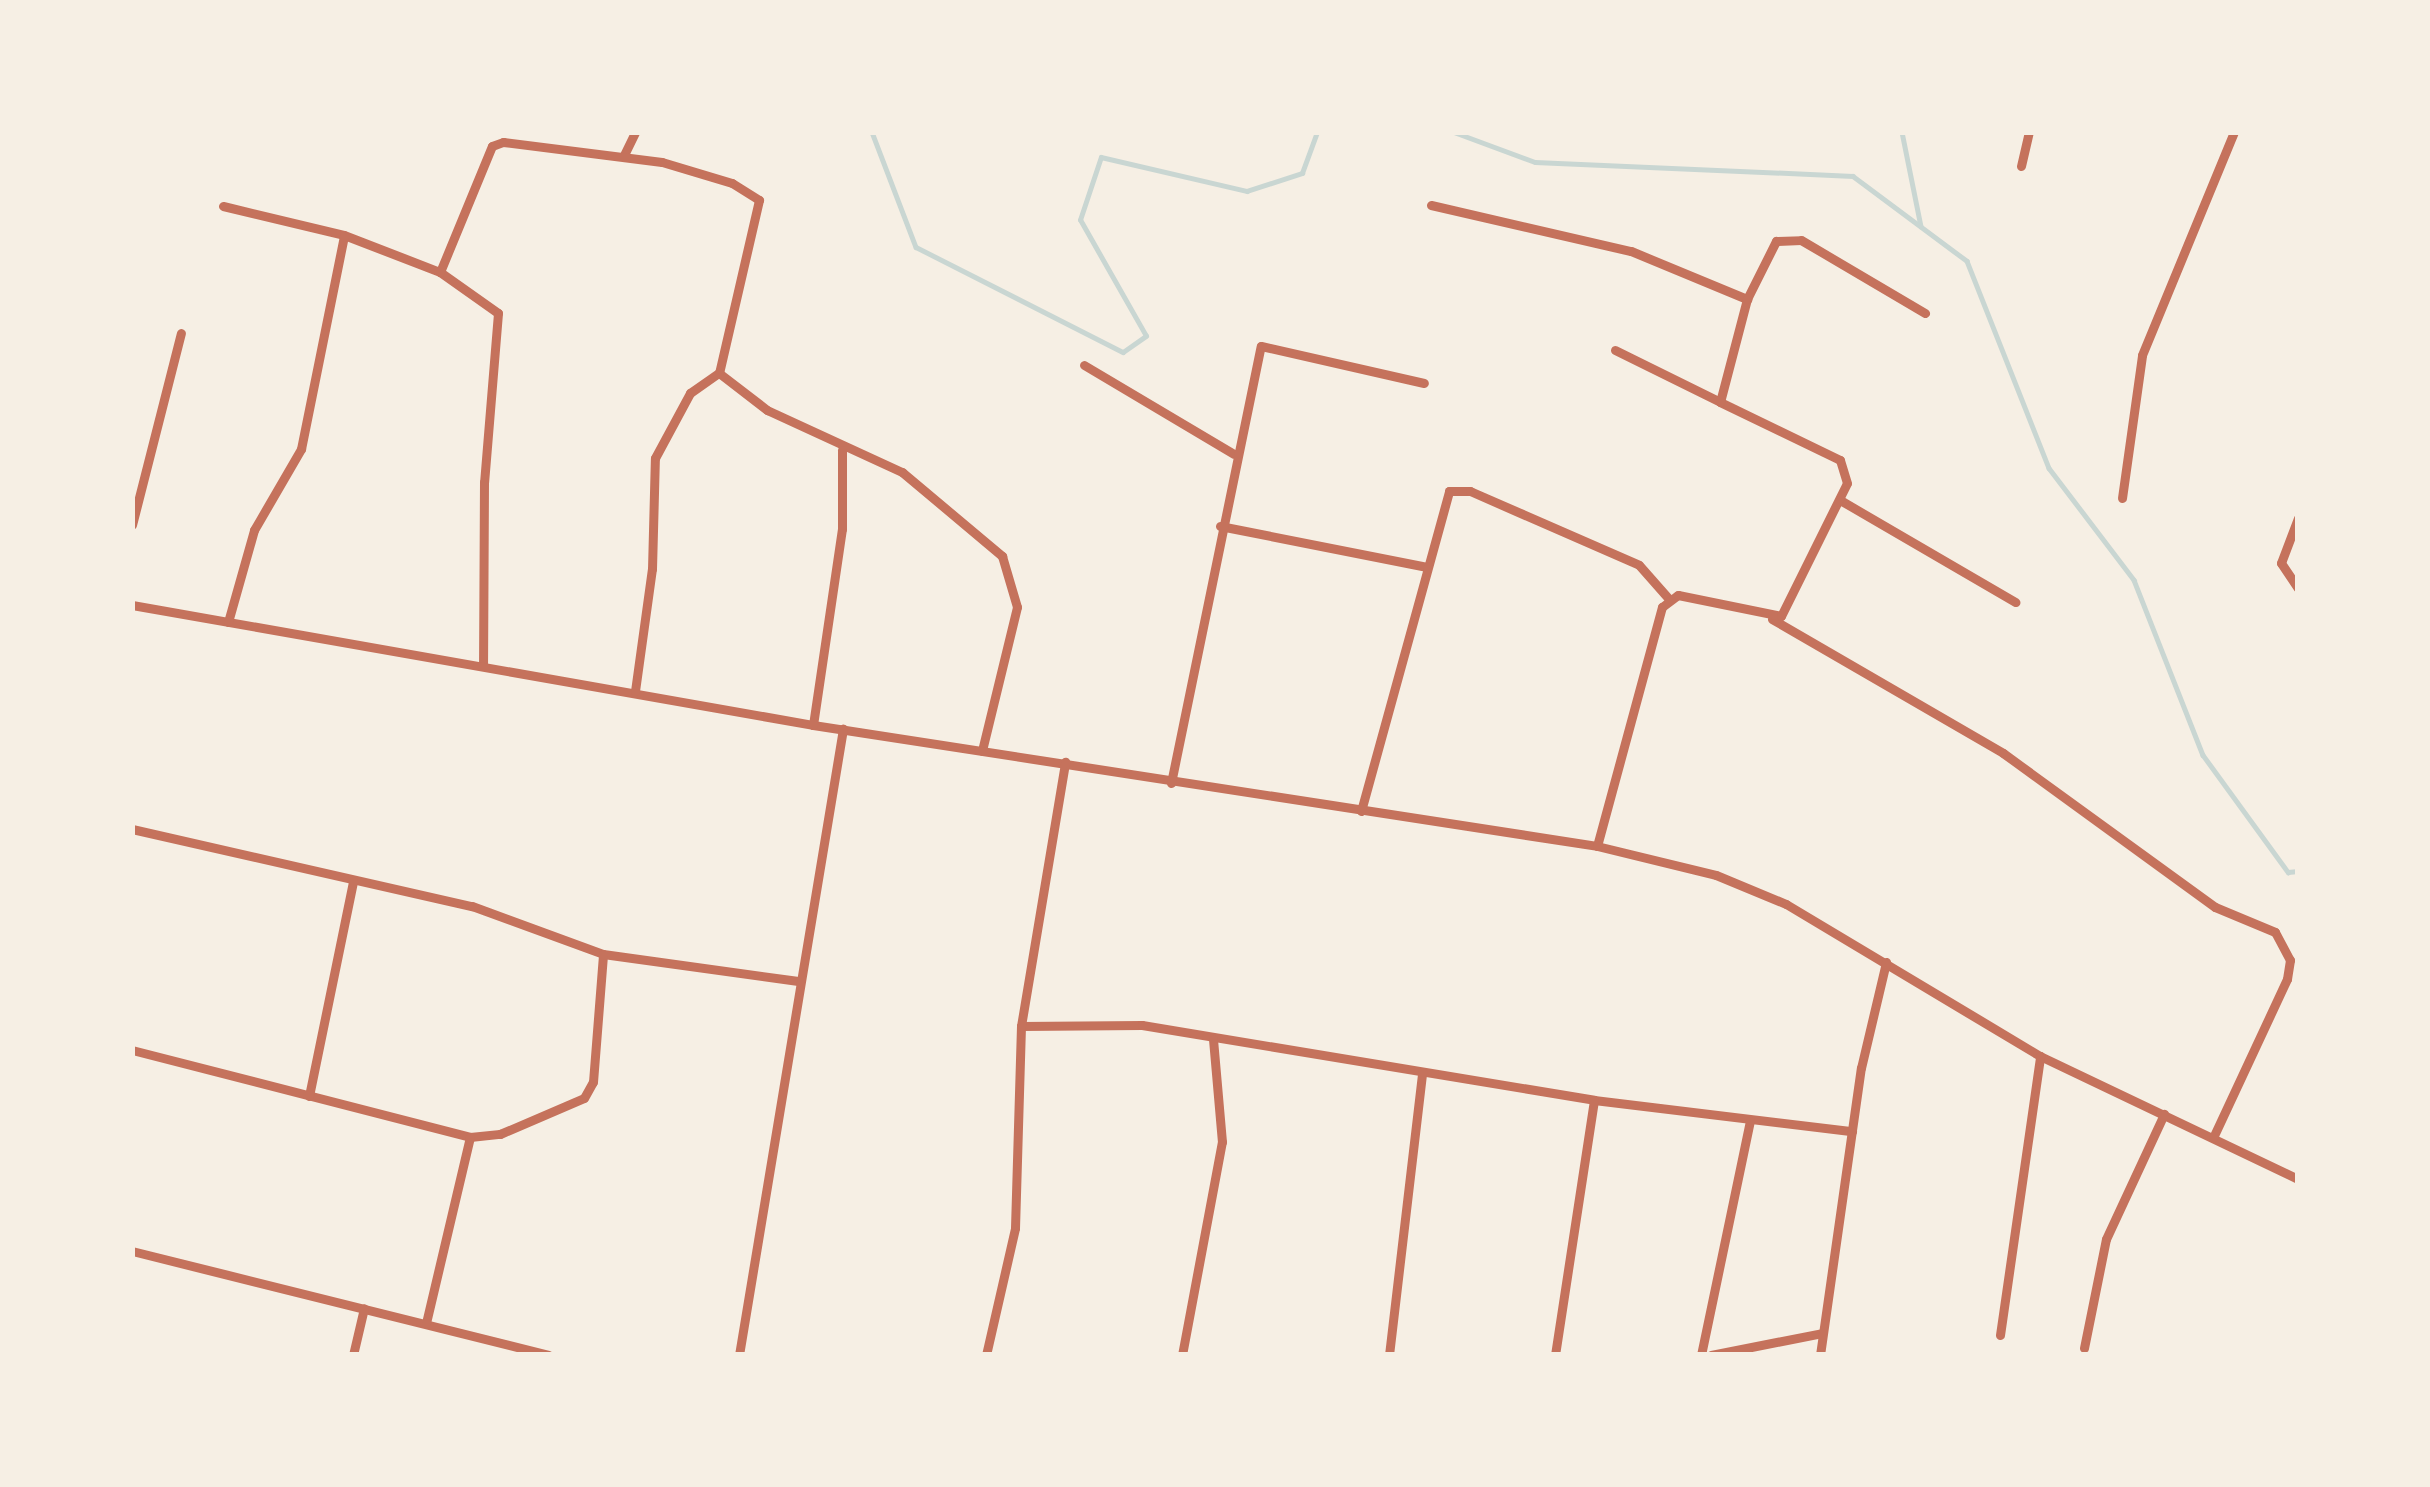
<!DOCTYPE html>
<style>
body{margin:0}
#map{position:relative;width:2430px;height:1487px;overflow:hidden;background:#f6efe4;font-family:Literata,serif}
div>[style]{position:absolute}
.stream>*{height:4.5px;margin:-2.25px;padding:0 2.25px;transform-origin:2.25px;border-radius:2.25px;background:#c9d6d2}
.minor>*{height:9px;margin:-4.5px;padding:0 4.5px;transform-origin:4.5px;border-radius:4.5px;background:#c5725c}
span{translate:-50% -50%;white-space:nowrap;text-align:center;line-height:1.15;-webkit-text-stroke:9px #f6efe4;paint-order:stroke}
.frame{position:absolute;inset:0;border:135px solid #f6efe4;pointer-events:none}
</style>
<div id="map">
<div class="stream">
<div style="left:872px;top:132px;width:123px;rotate:69.1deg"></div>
<div style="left:916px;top:247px;width:232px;rotate:26.9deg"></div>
<div style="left:1123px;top:352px;width:28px;rotate:-35deg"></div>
<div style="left:1146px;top:336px;width:133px;rotate:-119.6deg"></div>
<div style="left:1080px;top:220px;width:66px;rotate:-71.6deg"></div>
<div style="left:1101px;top:157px;width:150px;rotate:13.1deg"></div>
<div style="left:1247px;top:191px;width:58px;rotate:-18.1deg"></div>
<div style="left:1302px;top:173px;width:44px;rotate:-69.9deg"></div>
<div style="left:1454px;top:132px;width:86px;rotate:20.3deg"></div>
<div style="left:1535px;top:162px;width:318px;rotate:2.5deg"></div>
<div style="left:1853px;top:176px;width:142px;rotate:36.7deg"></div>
<div style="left:1967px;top:261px;width:223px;rotate:68.4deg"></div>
<div style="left:2049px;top:468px;width:141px;rotate:52.8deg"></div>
<div style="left:2134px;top:580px;width:188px;rotate:68.5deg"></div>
<div style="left:2203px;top:755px;width:145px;rotate:54deg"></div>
<div style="left:2288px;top:872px;width:10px;rotate:-6deg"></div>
<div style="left:1902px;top:132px;width:96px;rotate:78.6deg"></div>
</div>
<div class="minor">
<div style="left:624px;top:155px;width:25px;rotate:-64deg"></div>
<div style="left:2021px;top:166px;width:35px;rotate:-77deg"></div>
<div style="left:1431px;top:205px;width:205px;rotate:13deg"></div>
<div style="left:1631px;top:251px;width:126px;rotate:22.5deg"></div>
<div style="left:223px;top:206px;width:124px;rotate:13.5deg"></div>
<div style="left:344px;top:235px;width:103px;rotate:21.1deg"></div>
<div style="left:440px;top:272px;width:71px;rotate:35.3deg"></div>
<div style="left:498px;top:313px;width:170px;rotate:94.7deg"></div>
<div style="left:484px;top:482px;width:182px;rotate:90.3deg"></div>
<div style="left:440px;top:272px;width:136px;rotate:-67.6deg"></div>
<div style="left:492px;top:146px;width:12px;rotate:-20deg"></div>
<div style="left:503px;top:142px;width:160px;rotate:7.2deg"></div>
<div style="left:662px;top:162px;width:73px;rotate:16.7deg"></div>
<div style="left:732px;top:183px;width:32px;rotate:32deg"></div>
<div style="left:759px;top:200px;width:178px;rotate:103deg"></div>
<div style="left:719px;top:373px;width:61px;rotate:37.6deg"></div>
<div style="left:767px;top:410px;width:149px;rotate:24.7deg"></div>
<div style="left:902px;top:472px;width:131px;rotate:40deg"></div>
<div style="left:1002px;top:556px;width:53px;rotate:73.6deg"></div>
<div style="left:1017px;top:607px;width:148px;rotate:103.7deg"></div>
<div style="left:1615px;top:350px;width:117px;rotate:26.3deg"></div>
<div style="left:1084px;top:365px;width:174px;rotate:30.7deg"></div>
<div style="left:2122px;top:498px;width:144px;rotate:-82deg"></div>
<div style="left:2142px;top:355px;width:241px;rotate:-67.6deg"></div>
<div style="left:1840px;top:500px;width:203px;rotate:30.2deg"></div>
<div style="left:2298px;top:518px;width:48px;rotate:110.7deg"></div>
<div style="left:2281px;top:563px;width:30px;rotate:56deg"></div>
<div style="left:132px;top:525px;width:198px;rotate:-75.7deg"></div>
<div style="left:1220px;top:526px;width:211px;rotate:11.2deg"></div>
<div style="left:132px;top:605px;width:691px;rotate:9.99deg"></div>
<div style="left:813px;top:725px;width:793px;rotate:8.77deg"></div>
<div style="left:1597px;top:846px;width:122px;rotate:13.7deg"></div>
<div style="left:1716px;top:875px;width:76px;rotate:22.5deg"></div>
<div style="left:1786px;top:904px;width:296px;rotate:30.9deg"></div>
<div style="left:2040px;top:1056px;width:286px;rotate:25.5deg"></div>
<div style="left:1772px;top:619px;width:267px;rotate:30.1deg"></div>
<div style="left:2003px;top:753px;width:262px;rotate:36deg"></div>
<div style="left:2215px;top:907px;width:65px;rotate:22.6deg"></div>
<div style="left:2275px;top:932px;width:32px;rotate:62deg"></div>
<div style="left:2290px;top:960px;width:19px;rotate:99deg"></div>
<div style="left:2287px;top:979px;width:175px;rotate:115deg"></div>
<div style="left:228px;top:622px;width:96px;rotate:-74.2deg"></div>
<div style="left:254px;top:530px;width:94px;rotate:-59.9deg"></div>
<div style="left:301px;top:449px;width:218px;rotate:-78.6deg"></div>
<div style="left:635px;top:691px;width:123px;rotate:-82.1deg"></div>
<div style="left:652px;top:569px;width:111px;rotate:-88.5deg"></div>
<div style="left:655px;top:458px;width:74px;rotate:-61.7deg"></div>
<div style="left:690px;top:393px;width:35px;rotate:-35deg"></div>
<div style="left:813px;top:725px;width:198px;rotate:-81.6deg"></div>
<div style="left:842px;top:529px;width:79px;rotate:-90deg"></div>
<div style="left:1171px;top:783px;width:446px;rotate:-78.4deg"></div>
<div style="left:1261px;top:346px;width:167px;rotate:12.8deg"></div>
<div style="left:1361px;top:811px;width:332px;rotate:-74.6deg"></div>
<div style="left:1449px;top:491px;width:21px"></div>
<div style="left:1470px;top:491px;width:184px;rotate:23.6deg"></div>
<div style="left:1639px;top:565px;width:45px;rotate:48.6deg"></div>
<div style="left:132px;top:829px;width:349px;rotate:12.8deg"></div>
<div style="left:472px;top:906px;width:140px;rotate:20.1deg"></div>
<div style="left:603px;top:954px;width:197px;rotate:7.9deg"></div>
<div style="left:1597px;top:846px;width:248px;rotate:-74.8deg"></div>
<div style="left:1662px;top:607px;width:20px;rotate:-37deg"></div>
<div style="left:1678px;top:595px;width:105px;rotate:11.5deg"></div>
<div style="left:1781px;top:616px;width:148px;rotate:-63.6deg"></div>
<div style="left:1847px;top:483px;width:24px;rotate:-107deg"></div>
<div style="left:1840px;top:460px;width:133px;rotate:-154.2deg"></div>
<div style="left:1720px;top:402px;width:106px;rotate:-75.3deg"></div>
<div style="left:1747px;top:299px;width:65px;rotate:-63.4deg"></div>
<div style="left:1776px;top:241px;width:25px;rotate:-2deg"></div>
<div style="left:1801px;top:240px;width:144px;rotate:30.5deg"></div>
<div style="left:1021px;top:1026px;width:121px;rotate:-0.5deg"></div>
<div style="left:1142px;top:1025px;width:458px;rotate:9.4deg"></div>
<div style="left:1594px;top:1100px;width:260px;rotate:6.9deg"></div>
<div style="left:132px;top:1050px;width:349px;rotate:14.4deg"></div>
<div style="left:470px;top:1137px;width:30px;rotate:-6deg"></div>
<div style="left:500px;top:1134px;width:91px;rotate:-23.2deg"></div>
<div style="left:584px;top:1098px;width:18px;rotate:-61deg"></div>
<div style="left:593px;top:1082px;width:128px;rotate:-85.5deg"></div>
<div style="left:309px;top:1096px;width:219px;rotate:-78.4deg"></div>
<div style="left:132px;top:1251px;width:429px;rotate:14deg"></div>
<div style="left:426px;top:1323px;width:191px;rotate:-76.7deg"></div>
<div style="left:2000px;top:1335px;width:282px;rotate:-81.8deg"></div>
<div style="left:2084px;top:1348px;width:111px;rotate:-78.6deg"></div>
<div style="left:2106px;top:1239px;width:138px;rotate:-65.1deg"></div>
<div style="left:353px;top:1355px;width:48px;rotate:-76.8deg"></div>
<div style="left:739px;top:1355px;width:635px;rotate:-80.57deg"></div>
<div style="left:986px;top:1355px;width:130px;rotate:-77.1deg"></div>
<div style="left:1015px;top:1228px;width:202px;rotate:-88.3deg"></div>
<div style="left:1021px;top:1026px;width:268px;rotate:-80.5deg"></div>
<div style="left:1182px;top:1355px;width:217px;rotate:-79.4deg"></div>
<div style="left:1222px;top:1142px;width:103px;rotate:-95deg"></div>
<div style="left:1389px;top:1355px;width:285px;rotate:-83.3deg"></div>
<div style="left:1555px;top:1355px;width:258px;rotate:-81.3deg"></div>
<div style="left:1701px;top:1355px;width:239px;rotate:-78.2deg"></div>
<div style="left:1711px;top:1355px;width:113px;rotate:-11.2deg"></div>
<div style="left:1820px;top:1355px;width:290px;rotate:-81.9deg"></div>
<div style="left:1861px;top:1068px;width:109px;rotate:-76.7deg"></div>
</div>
<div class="frame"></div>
</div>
